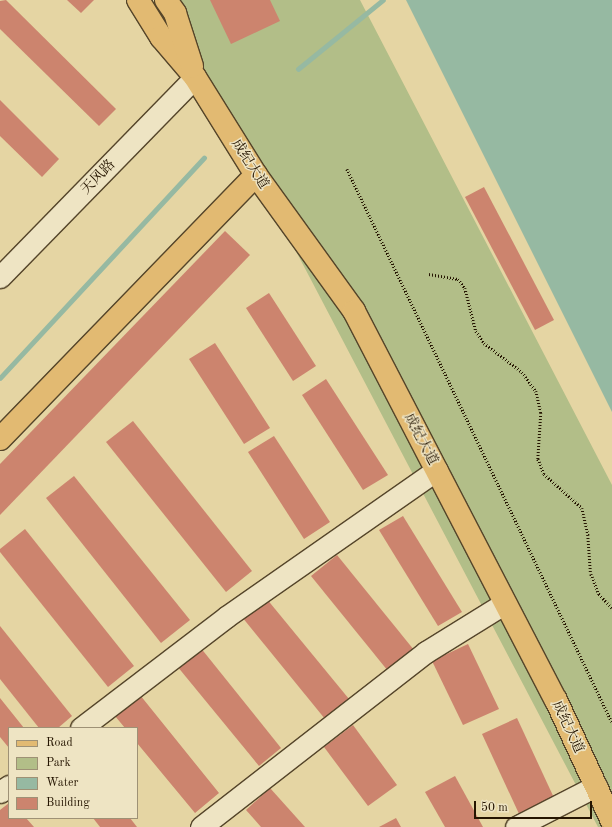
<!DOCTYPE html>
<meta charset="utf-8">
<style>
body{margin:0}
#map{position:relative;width:612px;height:827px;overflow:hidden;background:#e5d5a3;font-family:"Old Standard TT","Noto Serif SC",serif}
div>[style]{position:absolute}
.green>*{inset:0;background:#b2be88}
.water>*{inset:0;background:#96b9a2}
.stream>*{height:4.5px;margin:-2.25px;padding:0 2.25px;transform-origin:2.25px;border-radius:2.25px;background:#96b9a2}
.building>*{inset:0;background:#cc846e}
.path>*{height:2.5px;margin-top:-1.25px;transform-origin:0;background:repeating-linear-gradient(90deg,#251501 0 1px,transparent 0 3px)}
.roads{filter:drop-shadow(1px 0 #55452a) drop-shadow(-1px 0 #55452a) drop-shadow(0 1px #55452a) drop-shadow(0 -1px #55452a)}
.minor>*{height:21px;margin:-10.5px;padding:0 10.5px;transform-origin:10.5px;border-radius:10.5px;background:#eee4c3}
.major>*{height:22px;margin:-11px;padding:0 11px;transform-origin:11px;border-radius:11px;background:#e2ba72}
span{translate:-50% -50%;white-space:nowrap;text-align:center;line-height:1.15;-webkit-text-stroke:3px #eee4c3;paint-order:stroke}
.street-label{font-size:14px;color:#251501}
.legend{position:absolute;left:8px;top:727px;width:130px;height:92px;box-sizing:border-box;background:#eee4c3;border:1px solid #9e9175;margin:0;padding:5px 7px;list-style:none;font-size:12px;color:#251501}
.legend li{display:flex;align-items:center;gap:8px;height:20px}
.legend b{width:20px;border:1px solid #9e9175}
.scale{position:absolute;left:474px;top:801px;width:118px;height:18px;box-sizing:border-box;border:2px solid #251501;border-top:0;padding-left:5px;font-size:12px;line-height:14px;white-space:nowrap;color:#251501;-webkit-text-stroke:3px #eee4c3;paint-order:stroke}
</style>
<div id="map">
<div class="green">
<div style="clip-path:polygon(155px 0,360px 0,612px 485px,612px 827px,598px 827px,256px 175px)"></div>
</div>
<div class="water">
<div style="clip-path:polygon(406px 0,612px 0,612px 412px)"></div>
</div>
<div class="stream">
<div style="left:298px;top:69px;width:109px;rotate:-39.1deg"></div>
<div style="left:0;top:378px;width:300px;rotate:-47.2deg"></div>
</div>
<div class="building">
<div style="clip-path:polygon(6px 0,116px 109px,99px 126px,0 29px,0 1px)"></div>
<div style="clip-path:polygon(67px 0,94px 0,81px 13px)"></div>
<div style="clip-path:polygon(210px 0,270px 0,280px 21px,231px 44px)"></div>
<div style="clip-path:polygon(0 100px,59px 159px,42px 177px,0 136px)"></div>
<div style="clip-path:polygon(484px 187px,554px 320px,535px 330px,465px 197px)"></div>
<div style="clip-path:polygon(225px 231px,250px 255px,0 515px,0 464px)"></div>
<div style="clip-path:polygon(269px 293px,316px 366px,293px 381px,246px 308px)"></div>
<div style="clip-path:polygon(215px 343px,270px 428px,244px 444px,189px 359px)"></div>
<div style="clip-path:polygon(326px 379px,388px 475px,363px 490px,302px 395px)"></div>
<div style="clip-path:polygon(133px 421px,252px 571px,226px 592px,106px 442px)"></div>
<div style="clip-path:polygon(274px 436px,330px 522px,304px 539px,248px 452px)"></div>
<div style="clip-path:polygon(74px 476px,190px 620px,161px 643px,46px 498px)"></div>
<div style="clip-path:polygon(403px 516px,462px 612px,438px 626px,379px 530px)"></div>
<div style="clip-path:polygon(25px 529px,134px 666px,108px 687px,0 552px,0 549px)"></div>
<div style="clip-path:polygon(337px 555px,414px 650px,388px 671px,311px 576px)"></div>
<div style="clip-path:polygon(266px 598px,349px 699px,325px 719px,242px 617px)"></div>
<div style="clip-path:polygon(0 626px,72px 716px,58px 728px,39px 728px,0 679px)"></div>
<div style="clip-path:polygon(468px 644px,499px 709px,463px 725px,432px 661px)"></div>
<div style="clip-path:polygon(200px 647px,281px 748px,259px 766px,177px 666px)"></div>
<div style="clip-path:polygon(140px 695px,219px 793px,195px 813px,137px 743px,137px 728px,125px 728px,115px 716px)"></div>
<div style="clip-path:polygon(0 698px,24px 728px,9px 728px,9px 748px,0 737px)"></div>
<div style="clip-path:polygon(517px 718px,555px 800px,520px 816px,482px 734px)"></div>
<div style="clip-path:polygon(353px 725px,397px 785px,368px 806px,324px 747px)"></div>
<div style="clip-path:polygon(455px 776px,483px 827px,445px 827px,425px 792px)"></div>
<div style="clip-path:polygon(270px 788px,305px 827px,261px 827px,246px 810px)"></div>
<div style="clip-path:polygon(9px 803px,9px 818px,26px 818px,34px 827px,0 827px,0 810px)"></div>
<div style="clip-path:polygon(93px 818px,130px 818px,137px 827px,100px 827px)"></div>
<div style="clip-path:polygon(396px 818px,401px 827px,379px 827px)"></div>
</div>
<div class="path">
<div style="left:347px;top:169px;width:613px;rotate:64.4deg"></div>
<div style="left:429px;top:274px;width:29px;rotate:10deg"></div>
<div style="left:458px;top:279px;width:11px;rotate:52deg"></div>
<div style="left:465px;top:288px;width:44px;rotate:75.7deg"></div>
<div style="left:476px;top:331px;width:14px;rotate:56deg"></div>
<div style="left:484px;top:343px;width:48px;rotate:37.3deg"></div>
<div style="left:522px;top:372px;width:24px;rotate:54deg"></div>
<div style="left:536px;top:391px;width:23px;rotate:77deg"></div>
<div style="left:541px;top:413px;width:46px;rotate:93.7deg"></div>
<div style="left:538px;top:459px;width:16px;rotate:68deg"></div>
<div style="left:544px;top:474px;width:51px;rotate:41.8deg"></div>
<div style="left:582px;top:508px;width:28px;rotate:77deg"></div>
<div style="left:588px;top:535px;width:39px;rotate:86deg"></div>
<div style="left:591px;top:574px;width:22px;rotate:68deg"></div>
<div style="left:599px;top:594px;width:19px;rotate:47deg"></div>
</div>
<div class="roads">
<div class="minor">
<div style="left:0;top:277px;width:279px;rotate:-45.7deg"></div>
<div style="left:81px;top:728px;width:183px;rotate:-37.4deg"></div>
<div style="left:226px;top:617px;width:257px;rotate:-34.9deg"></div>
<div style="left:0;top:792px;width:11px;rotate:-34deg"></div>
<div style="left:201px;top:827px;width:285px;rotate:-37.9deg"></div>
<div style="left:426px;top:652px;width:93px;rotate:-31.8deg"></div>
<div style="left:516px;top:827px;width:90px;rotate:-27.1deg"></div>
</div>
<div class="major">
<div style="left:138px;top:0;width:44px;rotate:58.1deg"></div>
<div style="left:161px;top:37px;width:52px;rotate:49.6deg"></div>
<div style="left:195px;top:77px;width:115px;rotate:58.1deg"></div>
<div style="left:256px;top:175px;width:168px;rotate:54.2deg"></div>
<div style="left:354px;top:311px;width:438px;rotate:62.6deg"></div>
<div style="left:556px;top:700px;width:133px;rotate:65.2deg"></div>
<div style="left:166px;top:0;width:16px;rotate:55deg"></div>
<div style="left:175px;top:13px;width:56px;rotate:72.2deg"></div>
<div style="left:0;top:439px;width:368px;rotate:-45.9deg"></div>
</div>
</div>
<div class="street-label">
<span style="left:250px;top:164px;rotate:57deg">成纪大道</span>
<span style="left:98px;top:177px;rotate:-46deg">天风路</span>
<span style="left:421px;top:439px;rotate:62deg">成纪大道</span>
<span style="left:568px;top:727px;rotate:65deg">成纪大道</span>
</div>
<ul class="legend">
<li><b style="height:5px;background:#e2ba72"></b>Road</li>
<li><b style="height:11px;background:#b2be88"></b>Park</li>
<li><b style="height:11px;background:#96b9a2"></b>Water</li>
<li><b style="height:11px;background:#cc846e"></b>Building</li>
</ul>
<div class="scale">50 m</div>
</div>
